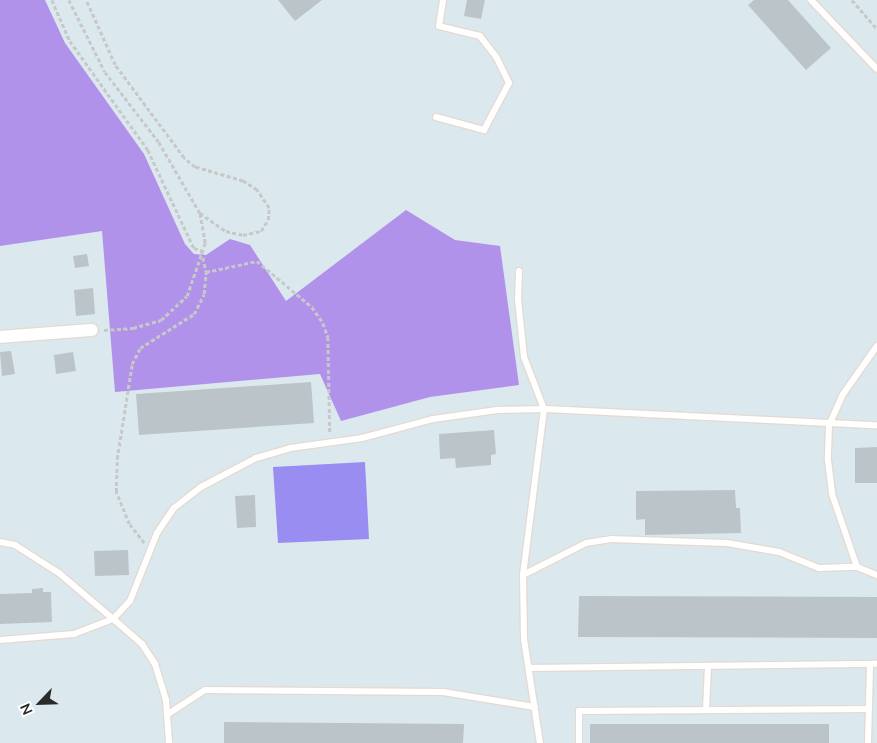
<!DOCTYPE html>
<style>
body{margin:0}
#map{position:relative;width:877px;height:743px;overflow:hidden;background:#dbe9ee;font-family:Mulish,sans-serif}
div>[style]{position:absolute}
.green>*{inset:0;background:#b192ea}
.pitch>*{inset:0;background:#998df2}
.building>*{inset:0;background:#bbc4c9}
.path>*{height:2.5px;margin-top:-1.25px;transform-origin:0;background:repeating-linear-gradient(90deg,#c8c8c8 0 4px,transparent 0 6.5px)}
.roads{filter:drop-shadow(1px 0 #e5dad0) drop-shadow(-1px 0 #e5dad0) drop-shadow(0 1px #e5dad0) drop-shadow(0 -1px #e5dad0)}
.service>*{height:6px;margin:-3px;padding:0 3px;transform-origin:3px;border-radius:3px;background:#fff}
.minor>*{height:12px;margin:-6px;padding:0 6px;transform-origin:6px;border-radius:6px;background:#fff}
span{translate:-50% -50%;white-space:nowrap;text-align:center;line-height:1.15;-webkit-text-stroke:4px #fff;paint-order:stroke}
.north{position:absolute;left:15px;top:678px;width:50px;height:50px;-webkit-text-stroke:4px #fff;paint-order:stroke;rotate:246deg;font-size:14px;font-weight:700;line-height:20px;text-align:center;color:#2a2a2a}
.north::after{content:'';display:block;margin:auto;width:18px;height:22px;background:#2a2a2a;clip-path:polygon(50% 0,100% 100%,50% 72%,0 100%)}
</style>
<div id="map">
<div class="green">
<div style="clip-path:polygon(0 0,45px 0,65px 43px,144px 154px,185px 244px,194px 254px,206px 255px,230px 239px,250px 245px,286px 301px,406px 210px,455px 240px,500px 246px,519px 385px,430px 397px,341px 421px,320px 374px,115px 392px,102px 231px,0 246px)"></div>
</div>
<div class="pitch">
<div style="clip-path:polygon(365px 462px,369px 539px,278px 543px,273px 467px)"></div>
</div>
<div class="building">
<div style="clip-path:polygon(278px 0,322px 0,295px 21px)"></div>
<div style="clip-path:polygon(467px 0,485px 0,481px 19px,464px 16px)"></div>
<div style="clip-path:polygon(754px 0,788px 0,831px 48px,806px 70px,748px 5px)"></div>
<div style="clip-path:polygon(87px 254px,89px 266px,75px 268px,73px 256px)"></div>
<div style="clip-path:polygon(93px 288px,95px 314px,76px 316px,74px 290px)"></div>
<div style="clip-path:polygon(11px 351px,15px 374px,2px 376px,0 352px)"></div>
<div style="clip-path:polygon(73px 352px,76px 371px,56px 374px,54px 355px)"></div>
<div style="clip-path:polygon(311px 382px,314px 423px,139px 435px,136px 394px)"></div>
<div style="clip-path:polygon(494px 430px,496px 454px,491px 455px,491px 465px,456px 468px,455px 458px,440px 459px,439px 434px)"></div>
<div style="clip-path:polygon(877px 447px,877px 483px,855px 483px,855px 448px)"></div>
<div style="clip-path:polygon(735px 490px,736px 508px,740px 508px,741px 533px,645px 535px,645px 519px,636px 520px,636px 491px)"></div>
<div style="clip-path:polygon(255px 495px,256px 527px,237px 528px,235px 496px)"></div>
<div style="clip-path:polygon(128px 550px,129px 575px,95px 576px,94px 551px)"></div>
<div style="clip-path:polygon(43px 588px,43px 592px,51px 592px,52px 622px,0 624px,0 594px,32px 593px,32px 589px)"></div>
<div style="clip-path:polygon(579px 596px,877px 597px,877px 638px,578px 637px)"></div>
<div style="clip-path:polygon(224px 722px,464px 724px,463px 743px,224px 743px)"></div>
<div style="clip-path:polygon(590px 724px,829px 724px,829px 743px,590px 743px)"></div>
</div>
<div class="path">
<div style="left:52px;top:0;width:45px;rotate:66.3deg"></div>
<div style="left:70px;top:41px;width:134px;rotate:54.4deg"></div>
<div style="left:148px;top:150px;width:108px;rotate:64.9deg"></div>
<div style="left:194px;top:248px;width:9px;rotate:21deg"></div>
<div style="left:202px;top:251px;width:21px;rotate:79deg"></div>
<div style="left:206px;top:272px;width:52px;rotate:-12.2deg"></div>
<div style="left:257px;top:261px;width:72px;rotate:39.9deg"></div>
<div style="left:312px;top:307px;width:19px;rotate:55deg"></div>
<div style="left:323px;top:323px;width:15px;rotate:70deg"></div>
<div style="left:328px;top:337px;width:96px;rotate:88.8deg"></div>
<div style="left:69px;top:0;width:80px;rotate:63.4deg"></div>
<div style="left:105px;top:72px;width:88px;rotate:52.4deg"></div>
<div style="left:159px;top:142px;width:82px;rotate:60deg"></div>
<div style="left:200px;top:213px;width:32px;rotate:35deg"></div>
<div style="left:226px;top:231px;width:17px;rotate:13deg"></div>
<div style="left:243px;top:235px;width:18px;rotate:-13deg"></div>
<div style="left:261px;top:231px;width:13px;rotate:-58deg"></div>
<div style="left:268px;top:220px;width:12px;rotate:-85deg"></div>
<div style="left:269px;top:208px;width:22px;rotate:-124deg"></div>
<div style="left:257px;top:190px;width:17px;rotate:-147deg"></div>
<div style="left:243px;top:181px;width:50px;rotate:-163.7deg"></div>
<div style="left:195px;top:167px;width:14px;rotate:-141deg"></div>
<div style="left:184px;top:158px;width:116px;rotate:-126.6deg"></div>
<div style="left:115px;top:65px;width:71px;rotate:-114deg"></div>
<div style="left:852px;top:0;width:38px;rotate:49deg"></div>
<div style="left:104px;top:330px;width:29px;rotate:-4deg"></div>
<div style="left:133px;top:328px;width:29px;rotate:-16deg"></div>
<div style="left:161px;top:320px;width:35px;rotate:-43deg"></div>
<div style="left:187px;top:296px;width:56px;rotate:-71.2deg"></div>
<div style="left:205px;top:243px;width:29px;rotate:-100deg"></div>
<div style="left:144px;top:543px;width:24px;rotate:-128deg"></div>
<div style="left:129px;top:524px;width:35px;rotate:-112deg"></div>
<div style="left:116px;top:492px;width:33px;rotate:-88deg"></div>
<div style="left:117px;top:459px;width:96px;rotate:-81deg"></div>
<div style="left:132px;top:364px;width:18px;rotate:-63deg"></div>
<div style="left:140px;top:348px;width:64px;rotate:-32.2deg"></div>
<div style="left:194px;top:314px;width:22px;rotate:-63deg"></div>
<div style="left:204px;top:294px;width:22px;rotate:-85deg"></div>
</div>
<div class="roads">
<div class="service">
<div style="left:811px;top:0;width:95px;rotate:46.3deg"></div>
<div style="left:436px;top:117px;width:50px;rotate:15.2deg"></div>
<div style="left:484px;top:130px;width:53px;rotate:-62deg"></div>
<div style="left:509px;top:83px;width:28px;rotate:-116deg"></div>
<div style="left:497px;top:58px;width:28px;rotate:-128deg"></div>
<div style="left:480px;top:36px;width:42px;rotate:-166.3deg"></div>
<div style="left:439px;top:26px;width:26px;rotate:-81deg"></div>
<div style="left:519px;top:271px;width:28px;rotate:92deg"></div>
<div style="left:518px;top:299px;width:58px;rotate:84.1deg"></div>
<div style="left:524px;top:357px;width:56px;rotate:69deg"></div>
<div style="left:544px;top:409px;width:167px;rotate:97.2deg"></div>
<div style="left:523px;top:575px;width:64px;rotate:89.1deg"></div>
<div style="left:524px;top:639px;width:105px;rotate:81.3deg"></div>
<div style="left:877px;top:346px;width:59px;rotate:125.3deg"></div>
<div style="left:843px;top:394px;width:34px;rotate:114deg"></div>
<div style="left:829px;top:425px;width:35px;rotate:92deg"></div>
<div style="left:828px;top:460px;width:34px;rotate:83deg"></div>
<div style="left:832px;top:494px;width:77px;rotate:71.1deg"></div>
<div style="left:857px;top:567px;width:22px;rotate:22deg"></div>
<div style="left:0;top:542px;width:15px;rotate:11deg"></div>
<div style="left:15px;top:545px;width:52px;rotate:32.5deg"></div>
<div style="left:59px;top:573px;width:71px;rotate:40.4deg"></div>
<div style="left:113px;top:619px;width:42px;rotate:159deg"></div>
<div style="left:74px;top:634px;width:74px;rotate:175.4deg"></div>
<div style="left:523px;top:575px;width:71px;rotate:-26.9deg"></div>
<div style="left:586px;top:543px;width:25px;rotate:-9deg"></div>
<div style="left:611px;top:539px;width:116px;rotate:2deg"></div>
<div style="left:727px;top:543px;width:53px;rotate:9.8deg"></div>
<div style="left:779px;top:552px;width:43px;rotate:21.8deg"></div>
<div style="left:819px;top:568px;width:38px;rotate:-2deg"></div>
<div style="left:530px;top:668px;width:347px;rotate:-0.7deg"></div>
<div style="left:706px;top:710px;width:44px;rotate:-87.4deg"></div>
<div style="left:168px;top:714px;width:44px;rotate:-33deg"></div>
<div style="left:205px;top:690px;width:238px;rotate:0.5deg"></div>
<div style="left:443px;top:692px;width:93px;rotate:9.3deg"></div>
<div style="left:169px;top:743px;width:43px;rotate:-94deg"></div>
<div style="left:166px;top:700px;width:38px;rotate:-107deg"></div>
<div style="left:155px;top:664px;width:24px;rotate:-123deg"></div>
<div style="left:142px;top:644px;width:38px;rotate:-139deg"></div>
<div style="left:113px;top:619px;width:25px;rotate:-47deg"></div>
<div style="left:130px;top:601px;width:73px;rotate:-68.3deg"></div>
<div style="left:157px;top:533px;width:30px;rotate:-56deg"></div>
<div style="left:174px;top:508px;width:34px;rotate:-38deg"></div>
<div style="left:201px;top:487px;width:62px;rotate:-27.8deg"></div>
<div style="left:256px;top:458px;width:35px;rotate:-16deg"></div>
<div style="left:290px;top:448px;width:73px;rotate:-7.9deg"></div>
<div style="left:362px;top:438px;width:73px;rotate:-15deg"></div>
<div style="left:433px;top:419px;width:65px;rotate:-8deg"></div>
<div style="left:497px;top:410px;width:47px;rotate:-1.2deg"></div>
<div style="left:544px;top:409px;width:333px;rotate:2.8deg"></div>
<div style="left:579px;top:743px;width:32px;rotate:-90deg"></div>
<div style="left:579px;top:711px;width:290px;rotate:-0.4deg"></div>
<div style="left:868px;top:743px;width:79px;rotate:-88.5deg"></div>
</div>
<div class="minor">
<div style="left:0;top:337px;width:92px;rotate:-4.4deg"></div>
</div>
</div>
<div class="north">N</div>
</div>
